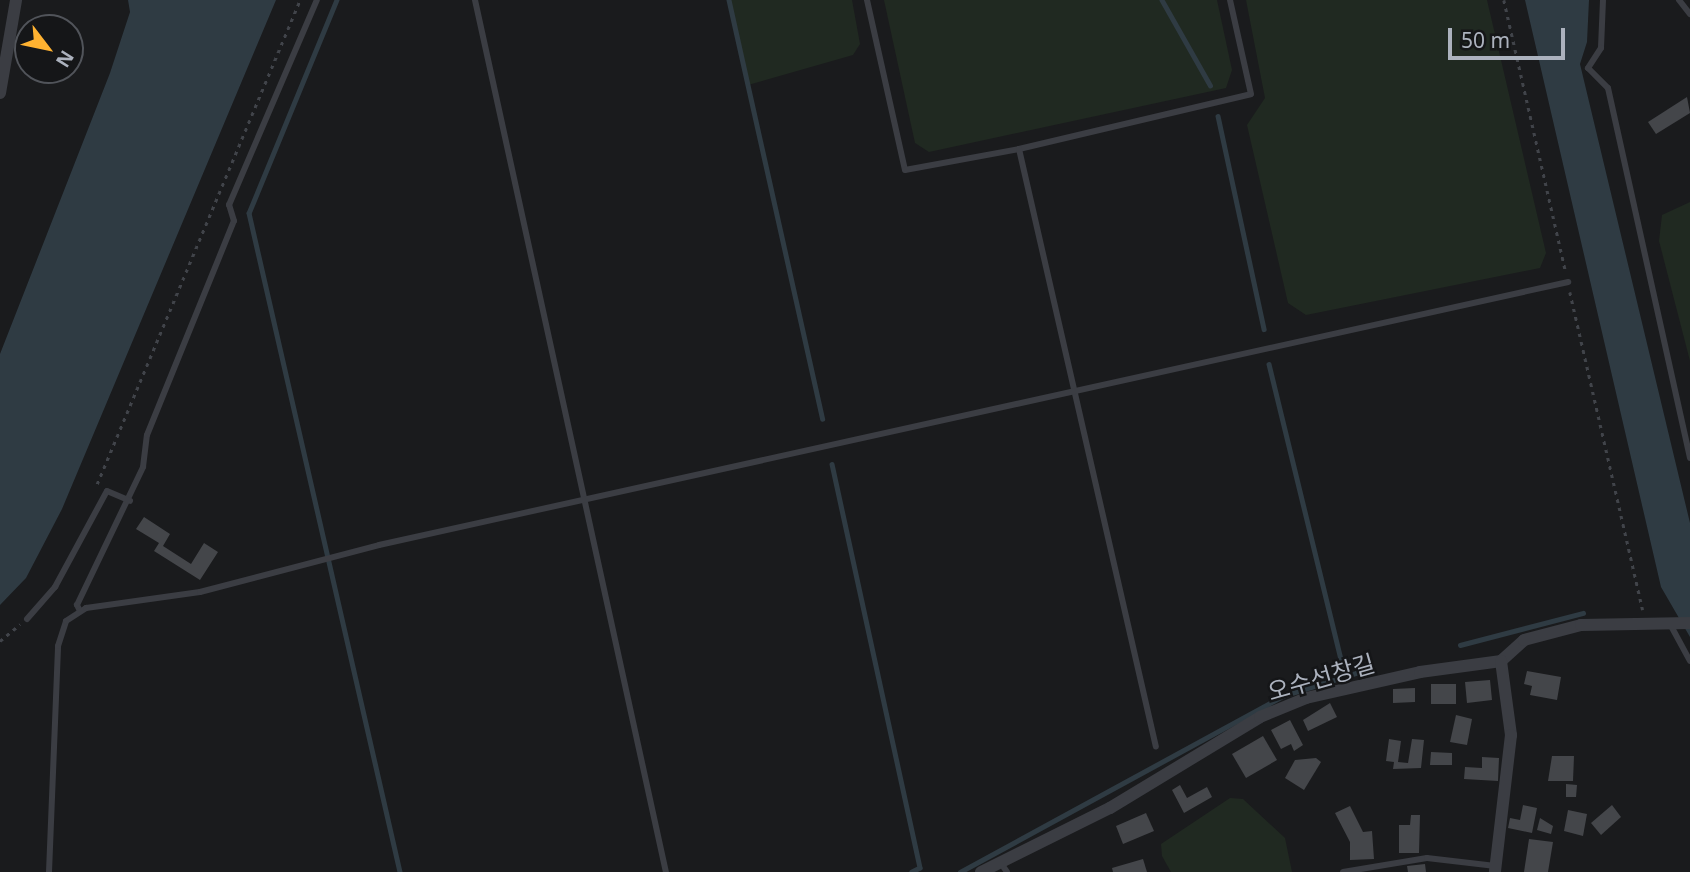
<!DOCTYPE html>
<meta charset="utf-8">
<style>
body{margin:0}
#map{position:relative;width:1690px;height:872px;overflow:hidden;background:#1a1b1d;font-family:"Noto Sans","Noto Sans KR",sans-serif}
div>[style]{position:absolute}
.green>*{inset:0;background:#202921}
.water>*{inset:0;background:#2f3b43}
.stream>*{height:4.5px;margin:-2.25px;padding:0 2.25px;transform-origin:2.25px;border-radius:2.25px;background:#2f3b43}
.building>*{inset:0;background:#44464a}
.path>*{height:2.5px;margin-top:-1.25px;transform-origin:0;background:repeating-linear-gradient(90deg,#41444a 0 3.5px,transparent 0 8.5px)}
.service>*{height:6px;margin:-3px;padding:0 3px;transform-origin:3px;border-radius:3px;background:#3b3d43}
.minor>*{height:12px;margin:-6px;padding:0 6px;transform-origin:6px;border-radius:6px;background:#3b3d43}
span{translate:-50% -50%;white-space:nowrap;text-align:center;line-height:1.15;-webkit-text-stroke:5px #151618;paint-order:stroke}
.street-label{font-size:24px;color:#acb2be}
.north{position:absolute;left:14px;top:14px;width:70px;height:70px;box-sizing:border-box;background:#151618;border:2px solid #51545a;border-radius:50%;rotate:122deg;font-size:19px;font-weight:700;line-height:28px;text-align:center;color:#acb2be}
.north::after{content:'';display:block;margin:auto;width:24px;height:32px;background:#ffb231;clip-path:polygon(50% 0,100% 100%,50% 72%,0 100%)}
.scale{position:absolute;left:1448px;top:28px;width:117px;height:32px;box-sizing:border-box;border:4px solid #acb2be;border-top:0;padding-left:9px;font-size:21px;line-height:24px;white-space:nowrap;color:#acb2be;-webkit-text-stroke:5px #151618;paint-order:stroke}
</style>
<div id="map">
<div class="green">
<div style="clip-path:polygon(729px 0,852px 0,860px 44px,853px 55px,748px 85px)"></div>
<div style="clip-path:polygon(884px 0,1217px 0,1232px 70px,1226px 88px,929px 152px,915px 143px)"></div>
<div style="clip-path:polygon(1246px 0,1487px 0,1546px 253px,1540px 268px,1306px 315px,1288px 303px,1247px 125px,1265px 98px)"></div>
<div style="clip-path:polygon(1690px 202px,1690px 361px,1659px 241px,1662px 215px)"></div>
<div style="clip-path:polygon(1230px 798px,1243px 799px,1285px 838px,1292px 872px,1171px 872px,1162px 856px,1161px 844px)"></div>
</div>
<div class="water">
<div style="clip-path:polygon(128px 0,276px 0,62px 509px,26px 578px,0 605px,0 354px,110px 73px,130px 12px)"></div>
<div style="clip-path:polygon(1525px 0,1589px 0,1587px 42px,1580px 64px,1690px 523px,1690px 637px,1661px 587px)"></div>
</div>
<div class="stream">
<div style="left:337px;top:0;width:230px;rotate:112.4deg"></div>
<div style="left:249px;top:213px;width:676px;rotate:77.09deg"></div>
<div style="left:729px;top:0;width:429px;rotate:77.4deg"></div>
<div style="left:1162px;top:0;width:98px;rotate:60.5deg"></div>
<div style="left:1218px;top:116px;width:218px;rotate:77.8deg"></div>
<div style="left:1269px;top:364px;width:321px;rotate:76.3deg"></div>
<div style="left:832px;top:464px;width:413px;rotate:77.7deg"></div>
<div style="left:920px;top:868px;width:9px;rotate:153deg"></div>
<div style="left:1460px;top:645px;width:127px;rotate:-14.6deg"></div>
<div style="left:960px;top:872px;width:368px;rotate:-28.6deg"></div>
<div style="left:1283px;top:696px;width:93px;rotate:-17.5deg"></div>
</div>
<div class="building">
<div style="clip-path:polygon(1687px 97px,1690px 113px,1656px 134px,1648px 122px)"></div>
<div style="clip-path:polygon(144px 517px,170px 534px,163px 546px,191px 564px,204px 543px,218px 552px,200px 580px,154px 551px,159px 543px,136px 529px)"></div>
<div style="clip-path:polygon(1527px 671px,1561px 677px,1557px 700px,1530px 695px,1532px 686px,1524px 684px)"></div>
<div style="clip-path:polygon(1490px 680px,1492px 700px,1467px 703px,1465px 682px)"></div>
<div style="clip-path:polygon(1431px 684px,1456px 684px,1456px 704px,1431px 704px)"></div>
<div style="clip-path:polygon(1415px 688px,1415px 702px,1393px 703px,1393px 689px)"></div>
<div style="clip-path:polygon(1330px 703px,1337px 717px,1308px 731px,1303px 720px)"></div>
<div style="clip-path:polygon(1456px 715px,1472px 719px,1467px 745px,1450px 742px)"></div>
<div style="clip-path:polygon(1290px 720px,1303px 745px,1294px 751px,1291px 744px,1281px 749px,1271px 730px)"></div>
<div style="clip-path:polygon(1263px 736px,1277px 760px,1246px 778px,1232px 754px)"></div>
<div style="clip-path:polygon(1389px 739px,1401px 741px,1398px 762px,1408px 763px,1412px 739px,1424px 740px,1421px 768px,1393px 769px,1394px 762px,1386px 761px)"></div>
<div style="clip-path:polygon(1431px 752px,1452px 753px,1452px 765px,1430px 765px)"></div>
<div style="clip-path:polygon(1552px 756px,1574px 756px,1573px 781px,1548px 781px)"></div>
<div style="clip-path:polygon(1482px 757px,1499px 758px,1498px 781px,1464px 779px,1465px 767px,1482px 768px)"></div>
<div style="clip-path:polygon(1316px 758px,1321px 762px,1304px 790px,1285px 778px,1295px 760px)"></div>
<div style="clip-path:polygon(1566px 784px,1577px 785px,1576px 797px,1566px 797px)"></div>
<div style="clip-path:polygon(1180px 785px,1187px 798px,1207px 787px,1212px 797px,1184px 813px,1172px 790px)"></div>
<div style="clip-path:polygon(1523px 805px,1537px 808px,1532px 833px,1508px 828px,1510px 818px,1520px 820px)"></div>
<div style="clip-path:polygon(1612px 805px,1621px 817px,1601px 835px,1591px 823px)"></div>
<div style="clip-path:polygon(1350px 806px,1363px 832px,1372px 831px,1374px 859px,1350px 860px,1350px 842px,1335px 813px)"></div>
<div style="clip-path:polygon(1568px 810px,1587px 814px,1583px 836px,1564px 831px)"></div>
<div style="clip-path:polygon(1146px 813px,1154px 831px,1123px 844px,1116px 826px)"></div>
<div style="clip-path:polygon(1411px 815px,1420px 815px,1419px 853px,1399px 853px,1399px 825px,1410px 825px)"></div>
<div style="clip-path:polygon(1540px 818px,1553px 826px,1551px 834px,1537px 830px)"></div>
<div style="clip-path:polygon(1529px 839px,1553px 842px,1548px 872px,1524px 872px)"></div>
<div style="clip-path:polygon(1143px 859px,1147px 872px,1113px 872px,1112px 868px)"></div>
<div style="clip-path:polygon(1425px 864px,1426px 872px,1408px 872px,1407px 866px)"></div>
</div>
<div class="path">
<div style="left:1504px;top:0;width:279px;rotate:77.2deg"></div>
<div style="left:1570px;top:292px;width:326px;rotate:77.1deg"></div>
<div style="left:97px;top:484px;width:525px;rotate:-67.25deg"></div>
<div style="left:0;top:641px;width:26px;rotate:-40deg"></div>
</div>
<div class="service">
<div style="left:475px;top:0;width:893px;rotate:77.65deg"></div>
<div style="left:867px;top:0;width:174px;rotate:77.4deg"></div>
<div style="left:905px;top:170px;width:116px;rotate:-10.4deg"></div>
<div style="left:1019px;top:149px;width:238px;rotate:-13.3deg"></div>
<div style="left:1251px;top:94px;width:96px;rotate:-102.6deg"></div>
<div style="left:1603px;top:0;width:48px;rotate:92.4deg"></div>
<div style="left:1601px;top:48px;width:24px;rotate:123deg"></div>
<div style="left:1588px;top:68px;width:28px;rotate:45deg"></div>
<div style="left:1608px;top:88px;width:379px;rotate:77.5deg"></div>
<div style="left:1679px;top:0;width:18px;rotate:52deg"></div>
<div style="left:1019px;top:149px;width:613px;rotate:77.1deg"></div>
<div style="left:80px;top:611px;width:7px;rotate:-117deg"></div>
<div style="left:77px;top:605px;width:153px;rotate:-64.4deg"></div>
<div style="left:143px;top:467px;width:32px;rotate:-83deg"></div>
<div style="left:147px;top:435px;width:231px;rotate:-67.9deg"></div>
<div style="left:234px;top:221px;width:17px;rotate:-107deg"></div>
<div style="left:229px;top:205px;width:223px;rotate:-66.8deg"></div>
<div style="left:27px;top:619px;width:43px;rotate:-48.8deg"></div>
<div style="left:55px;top:587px;width:109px;rotate:-61.6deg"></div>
<div style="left:107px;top:491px;width:25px;rotate:23deg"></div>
<div style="left:1670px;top:624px;width:42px;rotate:61.6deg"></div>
<div style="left:1000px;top:862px;width:12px;rotate:55deg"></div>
<div style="left:49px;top:872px;width:226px;rotate:-87.7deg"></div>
<div style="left:58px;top:646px;width:26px;rotate:-72deg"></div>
<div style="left:66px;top:621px;width:24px;rotate:-33deg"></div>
<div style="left:86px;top:608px;width:115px;rotate:-8deg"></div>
<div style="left:200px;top:592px;width:185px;rotate:-14.7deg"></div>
<div style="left:379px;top:545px;width:1218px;rotate:-12.47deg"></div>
<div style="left:1343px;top:872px;width:85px;rotate:-9.5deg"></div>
<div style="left:1427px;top:858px;width:69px;rotate:6.6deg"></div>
</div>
<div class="minor">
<div style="left:0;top:93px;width:94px;rotate:-80.2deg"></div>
<div style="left:1501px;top:661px;width:31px;rotate:-42deg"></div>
<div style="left:1524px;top:640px;width:59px;rotate:-14.7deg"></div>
<div style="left:1581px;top:625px;width:109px;rotate:-1.1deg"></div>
<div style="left:981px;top:872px;width:144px;rotate:-26.4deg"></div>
<div style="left:1110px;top:808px;width:175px;rotate:-31.2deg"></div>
<div style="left:1260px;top:717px;width:50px;rotate:-22.4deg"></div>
<div style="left:1306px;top:698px;width:117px;rotate:-12.8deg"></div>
<div style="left:1420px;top:672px;width:82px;rotate:-7.7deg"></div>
<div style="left:1501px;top:661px;width:75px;rotate:82.3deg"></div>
<div style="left:1511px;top:735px;width:138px;rotate:96.7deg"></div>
</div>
<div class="street-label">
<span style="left:1321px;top:677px;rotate:-16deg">오수선창길</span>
</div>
<div class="north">N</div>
<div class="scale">50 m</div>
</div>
